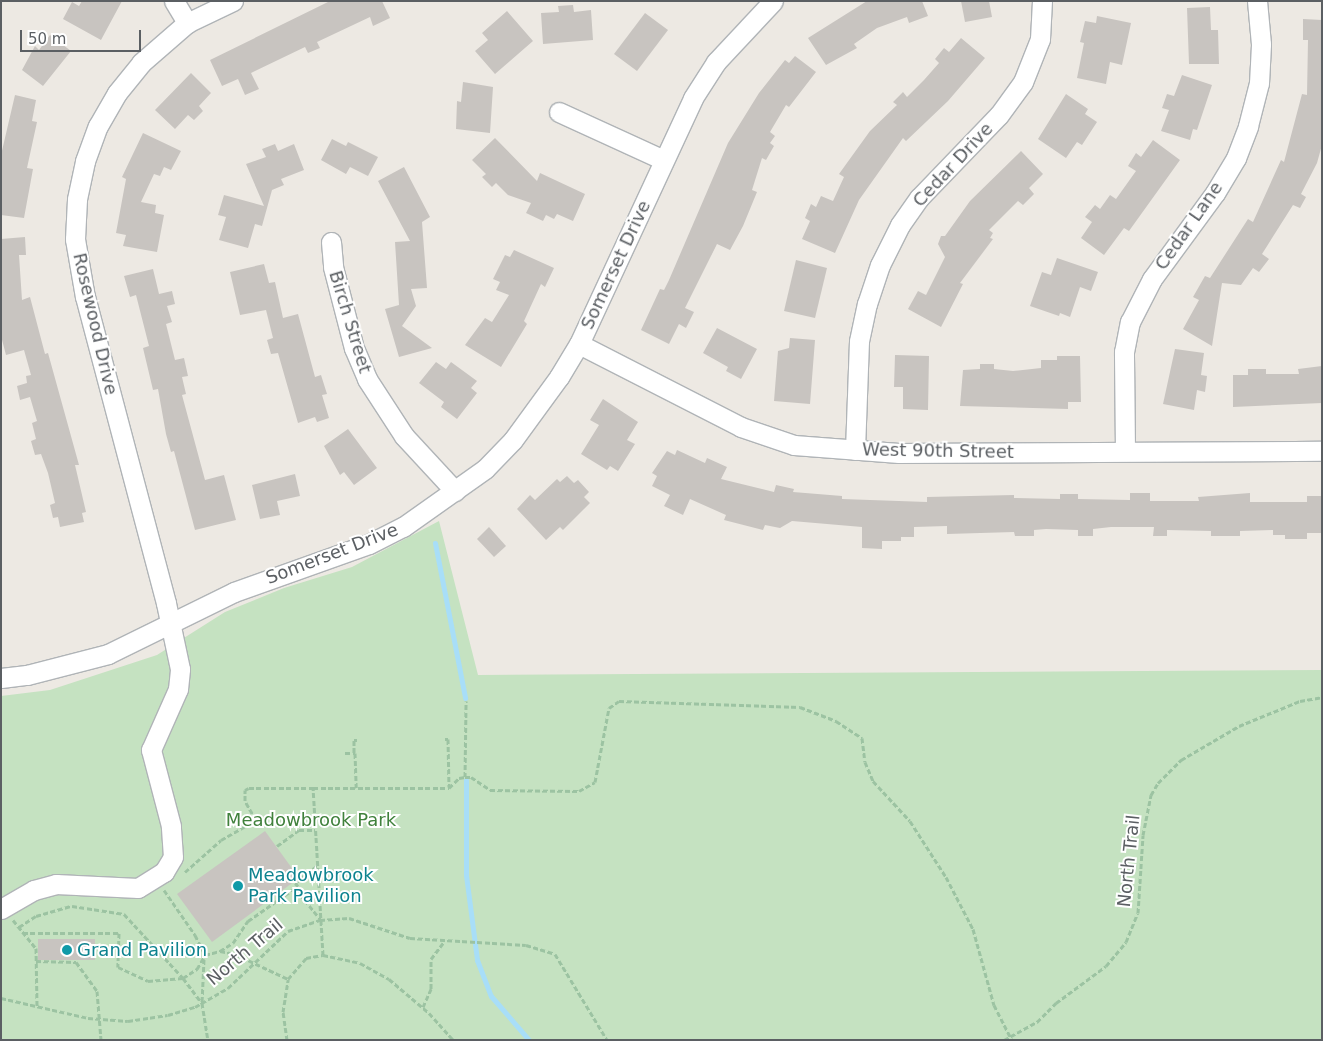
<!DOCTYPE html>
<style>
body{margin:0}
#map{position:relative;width:1323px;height:1041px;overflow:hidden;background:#ede9e3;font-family:"DejaVu Sans",sans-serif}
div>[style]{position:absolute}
.green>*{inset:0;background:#c5e2c1}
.stream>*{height:5px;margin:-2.5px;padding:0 2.5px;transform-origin:2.5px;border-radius:2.5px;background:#a8def8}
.building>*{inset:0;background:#c8c4c0}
.path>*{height:3px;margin-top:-1.5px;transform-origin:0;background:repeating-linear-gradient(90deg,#9cc3a2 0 5px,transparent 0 7.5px)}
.roads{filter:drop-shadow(1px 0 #b0b4b7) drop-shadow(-1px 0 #b0b4b7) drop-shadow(0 1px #b0b4b7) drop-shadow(0 -1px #b0b4b7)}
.minor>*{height:19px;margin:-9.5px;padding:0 9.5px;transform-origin:9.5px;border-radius:9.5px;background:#fff}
.dots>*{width:14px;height:14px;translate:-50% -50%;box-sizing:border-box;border:2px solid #fff;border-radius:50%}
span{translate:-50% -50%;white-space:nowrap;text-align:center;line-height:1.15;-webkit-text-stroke:4px #fff;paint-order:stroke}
.street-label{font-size:18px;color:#5b5f63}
.park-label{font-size:18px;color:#40813c}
.culture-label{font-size:18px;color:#0d838f}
.left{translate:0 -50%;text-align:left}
.frame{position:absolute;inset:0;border:2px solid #5b5f63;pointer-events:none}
.scale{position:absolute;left:20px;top:30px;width:121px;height:22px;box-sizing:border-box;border:2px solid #5b5f63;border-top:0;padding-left:6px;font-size:15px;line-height:18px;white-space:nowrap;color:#5b5f63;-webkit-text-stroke:4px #fff;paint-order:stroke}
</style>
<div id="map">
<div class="green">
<div style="clip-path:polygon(439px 521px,478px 675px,1322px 670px,1322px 1040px,1px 1040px,1px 696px,50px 690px,157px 655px,225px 612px,284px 588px,352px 567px)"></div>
</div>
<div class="stream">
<div style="left:435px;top:543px;width:158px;rotate:79deg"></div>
<div style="left:466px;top:780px;width:95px;rotate:90deg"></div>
<div style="left:466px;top:875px;width:86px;rotate:82.6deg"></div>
<div style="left:477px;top:960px;width:39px;rotate:69deg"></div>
<div style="left:491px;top:996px;width:58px;rotate:49.2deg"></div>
</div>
<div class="building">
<div style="clip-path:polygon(82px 1px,122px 1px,101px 40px,63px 19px,72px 2px,79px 6px)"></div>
<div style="clip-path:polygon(330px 1px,382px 1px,390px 18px,373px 26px,370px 17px,317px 42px,320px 48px,308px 53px,305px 47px,251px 73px,259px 89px,245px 95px,238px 79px,222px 86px,210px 60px)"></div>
<div style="clip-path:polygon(867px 1px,922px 1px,928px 16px,909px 23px,907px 17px,877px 28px,854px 44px,857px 48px,826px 65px,808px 38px)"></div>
<div style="clip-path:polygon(961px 1px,989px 1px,992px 17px,965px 22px)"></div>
<div style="clip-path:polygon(573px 5px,574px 12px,591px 10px,593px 40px,543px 44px,541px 13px,559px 12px,558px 6px)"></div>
<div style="clip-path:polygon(1210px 7px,1211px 30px,1218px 30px,1219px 64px,1189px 64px,1187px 8px)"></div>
<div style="clip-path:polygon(507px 11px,533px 41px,495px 74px,475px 51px,488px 40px,482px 33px)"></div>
<div style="clip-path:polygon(645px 13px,668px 30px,637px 71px,614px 54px)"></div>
<div style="clip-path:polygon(1097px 16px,1131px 23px,1122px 65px,1110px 62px,1106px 84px,1077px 78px,1084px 43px,1080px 42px,1085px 21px,1096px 23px)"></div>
<div style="clip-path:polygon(1303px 19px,1322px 20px,1322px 145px,1317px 163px,1301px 194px,1306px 197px,1300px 208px,1293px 205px,1262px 254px,1269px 259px,1259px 272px,1253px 268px,1241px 285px,1222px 283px,1212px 346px,1183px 329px,1199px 300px,1193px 297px,1205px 276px,1210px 278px,1248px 219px,1253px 222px,1281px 160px,1284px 162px,1302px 94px,1307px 95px,1308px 40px,1303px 40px)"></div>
<div style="clip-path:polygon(50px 35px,71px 51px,43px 86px,22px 70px,35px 46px,39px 50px)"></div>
<div style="clip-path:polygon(961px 38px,985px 58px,948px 101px,906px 141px,903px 138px,859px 200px,835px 253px,802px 239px,810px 221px,805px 218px,811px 204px,816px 207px,821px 196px,833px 201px,844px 177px,839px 174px,870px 131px,897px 105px,893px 102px,903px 92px,907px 97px,924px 80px,939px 63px,935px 59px,944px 48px,949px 52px)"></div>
<div style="clip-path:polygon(795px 56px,816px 72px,789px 107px,786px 105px,770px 132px,775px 136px,770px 143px,774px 146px,766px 160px,762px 158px,752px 190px,757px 192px,743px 226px,730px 250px,717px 244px,685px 308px,694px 312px,686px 328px,679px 324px,669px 344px,641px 330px,660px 289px,664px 290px,669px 280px,728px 143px,759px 93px,785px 60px,789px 63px)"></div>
<div style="clip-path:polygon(191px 73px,211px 93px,199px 106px,203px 111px,194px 120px,188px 115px,175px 129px,155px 110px)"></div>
<div style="clip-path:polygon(1182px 75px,1212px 85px,1197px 130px,1193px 129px,1190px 140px,1161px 131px,1169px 110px,1162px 108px,1167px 94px,1174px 96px)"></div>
<div style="clip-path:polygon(463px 82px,493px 87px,490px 133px,456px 129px,457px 101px,461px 102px)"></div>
<div style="clip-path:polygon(1066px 94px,1088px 109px,1085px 114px,1097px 122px,1082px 145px,1077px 142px,1066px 158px,1038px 139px)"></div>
<div style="clip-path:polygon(15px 95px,36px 100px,32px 121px,37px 122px,27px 168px,33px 169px,24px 218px,1px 215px,1px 155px)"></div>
<div style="clip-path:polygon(143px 133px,181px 151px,171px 170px,164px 167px,160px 176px,154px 174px,141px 202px,156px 205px,155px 213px,164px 215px,157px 252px,123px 246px,126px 235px,116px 233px,126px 179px,122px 177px)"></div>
<div style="clip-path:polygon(495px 138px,537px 181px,540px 173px,585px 194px,573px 221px,557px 214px,554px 219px,546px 215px,543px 221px,526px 213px,531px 203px,508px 195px,496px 183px,492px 187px,482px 177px,486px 174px,472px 160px)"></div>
<div style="clip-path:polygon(332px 139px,346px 146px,348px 142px,378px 157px,368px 176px,350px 167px,346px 174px,321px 160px)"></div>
<div style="clip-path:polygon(1153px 140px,1180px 160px,1129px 231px,1124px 228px,1104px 255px,1081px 238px,1092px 222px,1085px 217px,1095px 205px,1100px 209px,1110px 195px,1116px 199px,1136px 171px,1128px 166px,1136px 153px,1141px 157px)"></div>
<div style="clip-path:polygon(275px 144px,278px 151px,294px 144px,304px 170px,281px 179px,284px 185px,272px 190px,262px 226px,255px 224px,248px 248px,219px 240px,226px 217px,218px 215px,224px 195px,264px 206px,246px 164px,266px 157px,262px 149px)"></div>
<div style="clip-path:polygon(1021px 151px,1043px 174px,1029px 188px,1034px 194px,1023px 205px,1018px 201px,989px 230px,993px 233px,990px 238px,993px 239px,960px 283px,963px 284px,941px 327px,908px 309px,918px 291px,926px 295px,945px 257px,938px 244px,941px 236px,945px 236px,970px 201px)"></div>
<div style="clip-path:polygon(404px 167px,430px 217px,422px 222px,427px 288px,411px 289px,416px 306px,402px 326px,432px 348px,399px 357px,385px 309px,399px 305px,395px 242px,410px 241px,378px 181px)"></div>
<div style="clip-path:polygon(25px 237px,26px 255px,19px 255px,22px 300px,30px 297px,45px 354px,48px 353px,79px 465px,75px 465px,86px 512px,82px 513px,84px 522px,60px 527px,58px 517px,53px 518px,50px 505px,55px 503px,48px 473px,41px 454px,35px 455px,31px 441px,36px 439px,32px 423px,37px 421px,30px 397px,20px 400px,17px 386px,27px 383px,26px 376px,31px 375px,24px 350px,6px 355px,1px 336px,1px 239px)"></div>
<div style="clip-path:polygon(514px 250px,554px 268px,545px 287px,541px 284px,524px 321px,527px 324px,501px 367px,465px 345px,485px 318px,492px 322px,509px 295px,496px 290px,500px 282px,493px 279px,505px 255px,510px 257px)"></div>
<div style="clip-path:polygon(1057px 258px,1098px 272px,1091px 291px,1080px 287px,1070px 317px,1060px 313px,1059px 316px,1030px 306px,1042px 272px,1051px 275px)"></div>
<div style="clip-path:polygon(796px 260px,827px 268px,815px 318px,784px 311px)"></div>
<div style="clip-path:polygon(264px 264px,269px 283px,275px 282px,283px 318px,298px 314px,315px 377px,321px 375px,327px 394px,322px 395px,329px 418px,317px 422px,315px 417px,298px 423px,278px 353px,271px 354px,267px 340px,273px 338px,266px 310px,240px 315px,230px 272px)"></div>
<div style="clip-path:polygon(153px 269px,159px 294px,172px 291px,175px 304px,167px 306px,172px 322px,166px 324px,175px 360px,184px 358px,188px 376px,182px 377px,186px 394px,182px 395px,205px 480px,224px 475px,236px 520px,195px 530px,174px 451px,171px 452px,166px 434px,158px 389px,153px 390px,143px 348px,149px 346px,136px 295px,130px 297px,124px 276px)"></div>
<div style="clip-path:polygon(717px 328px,757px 349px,741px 379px,726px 371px,728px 367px,703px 353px)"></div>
<div style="clip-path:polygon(790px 338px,815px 340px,810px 404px,774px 401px,778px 351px,789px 348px)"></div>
<div style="clip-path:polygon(1175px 349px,1204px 353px,1201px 375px,1207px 376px,1205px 392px,1197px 390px,1194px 410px,1163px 404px)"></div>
<div style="clip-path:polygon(895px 355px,929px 356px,928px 410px,903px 409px,903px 387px,894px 387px)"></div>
<div style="clip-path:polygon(1057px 356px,1080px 356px,1081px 402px,1068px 402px,1068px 409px,960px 406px,963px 370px,980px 369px,980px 364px,994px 364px,994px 369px,1013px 371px,1041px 368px,1041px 360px,1057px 360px)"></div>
<div style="clip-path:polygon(436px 362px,446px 369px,451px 362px,477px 381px,471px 388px,477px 393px,457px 419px,441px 407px,444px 402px,419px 383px)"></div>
<div style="clip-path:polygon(1322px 366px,1322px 403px,1233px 407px,1233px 375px,1248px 375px,1248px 369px,1266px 369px,1266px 374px,1299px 374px,1298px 369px)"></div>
<div style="clip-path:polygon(603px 399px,638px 422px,627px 440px,635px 444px,618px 471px,610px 466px,607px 470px,581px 454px,599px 425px,590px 420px)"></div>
<div style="clip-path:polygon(348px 429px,377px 468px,354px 485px,344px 472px,340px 475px,324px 446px)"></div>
<div style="clip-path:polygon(677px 450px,705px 463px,707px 458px,727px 467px,721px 479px,774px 492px,776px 485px,794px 489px,793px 492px,842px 496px,842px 499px,927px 502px,927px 497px,1014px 495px,1014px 498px,1060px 499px,1060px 494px,1078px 494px,1078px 499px,1130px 500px,1130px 493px,1150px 493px,1150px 501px,1199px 501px,1198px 497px,1250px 493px,1250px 502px,1307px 502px,1307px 496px,1322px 496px,1322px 533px,1307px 533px,1307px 539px,1285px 539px,1285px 535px,1273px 535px,1273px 530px,1240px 531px,1240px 536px,1211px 536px,1211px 531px,1167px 530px,1167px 536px,1153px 536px,1154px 527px,1111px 527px,1093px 529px,1093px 536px,1078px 536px,1078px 530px,1046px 529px,1034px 530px,1034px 536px,1015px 536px,1014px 532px,947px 534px,947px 526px,914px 527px,914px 537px,901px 537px,901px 541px,882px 541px,882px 549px,862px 548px,862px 527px,792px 521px,780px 528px,765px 525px,763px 530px,724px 520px,726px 515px,690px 499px,683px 515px,664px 506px,670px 495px,652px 486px,657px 476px,652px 473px,667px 451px,675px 455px)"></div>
<div style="clip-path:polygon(295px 474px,300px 496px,277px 501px,280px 515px,260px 519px,252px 485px)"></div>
<div style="clip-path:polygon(567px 476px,574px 483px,578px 480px,589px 492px,584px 497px,590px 503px,563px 530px,560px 527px,546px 540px,517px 509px,530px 495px,535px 500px,557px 479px,560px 482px)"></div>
<div style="clip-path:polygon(489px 527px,506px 546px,494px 557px,477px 539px)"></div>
<div style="clip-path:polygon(265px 831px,299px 878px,212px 942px,177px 894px)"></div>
<div style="clip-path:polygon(38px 939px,95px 939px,95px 960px,38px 960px)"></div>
</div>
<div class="path">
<div style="left:445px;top:739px;width:3px"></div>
<div style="left:448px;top:739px;width:48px;rotate:88.8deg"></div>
<div style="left:345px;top:753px;width:10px"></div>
<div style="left:355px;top:753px;width:35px;rotate:88deg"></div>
<div style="left:354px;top:753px;width:13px;rotate:-90deg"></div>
<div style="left:354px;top:740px;width:3px"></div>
<div style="left:465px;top:777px;width:6px"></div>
<div style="left:471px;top:777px;width:23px;rotate:34deg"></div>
<div style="left:490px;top:790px;width:89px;rotate:0.6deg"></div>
<div style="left:579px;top:791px;width:18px;rotate:-29deg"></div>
<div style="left:595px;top:782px;width:75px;rotate:-79.3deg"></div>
<div style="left:609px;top:708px;width:12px;rotate:-35deg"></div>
<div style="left:619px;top:701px;width:181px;rotate:1.9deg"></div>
<div style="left:800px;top:707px;width:39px;rotate:21deg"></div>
<div style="left:836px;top:721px;width:31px;rotate:33deg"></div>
<div style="left:862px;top:738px;width:24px;rotate:83deg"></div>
<div style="left:865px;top:762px;width:21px;rotate:67deg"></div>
<div style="left:873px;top:781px;width:54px;rotate:47.2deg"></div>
<div style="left:910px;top:821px;width:67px;rotate:57.3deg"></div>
<div style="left:946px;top:877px;width:59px;rotate:62.6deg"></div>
<div style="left:973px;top:929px;width:79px;rotate:74.6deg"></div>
<div style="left:994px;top:1005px;width:39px;rotate:63deg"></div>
<div style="left:277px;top:846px;width:27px;rotate:-36deg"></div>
<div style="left:299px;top:830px;width:16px"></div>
<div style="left:185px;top:872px;width:48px;rotate:-41.6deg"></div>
<div style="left:221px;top:840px;width:40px;rotate:-29.7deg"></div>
<div style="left:256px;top:820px;width:22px;rotate:-120deg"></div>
<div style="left:245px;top:801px;width:11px;rotate:-90deg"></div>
<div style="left:245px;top:790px;width:4px;rotate:-27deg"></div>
<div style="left:249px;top:788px;width:64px"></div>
<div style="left:295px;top:888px;width:40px;rotate:51deg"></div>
<div style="left:164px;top:890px;width:55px;rotate:55.4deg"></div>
<div style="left:195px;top:935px;width:22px;rotate:63deg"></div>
<div style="left:205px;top:955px;width:16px;rotate:-15deg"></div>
<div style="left:220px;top:951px;width:15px;rotate:11deg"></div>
<div style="left:235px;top:954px;width:59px;rotate:25.3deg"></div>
<div style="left:13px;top:920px;width:36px;rotate:51deg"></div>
<div style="left:36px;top:948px;width:59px;rotate:89deg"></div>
<div style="left:19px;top:927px;width:20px;rotate:-33deg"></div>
<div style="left:36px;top:916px;width:37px;rotate:-16deg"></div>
<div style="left:72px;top:906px;width:53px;rotate:8.7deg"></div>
<div style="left:124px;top:914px;width:87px;rotate:47.3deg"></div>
<div style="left:183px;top:978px;width:31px;rotate:53deg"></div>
<div style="left:23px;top:933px;width:96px"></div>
<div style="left:119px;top:933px;width:34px;rotate:92deg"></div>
<div style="left:118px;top:967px;width:33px;rotate:25deg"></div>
<div style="left:148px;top:981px;width:35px;rotate:-5deg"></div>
<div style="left:183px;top:978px;width:17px;rotate:-33deg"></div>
<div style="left:197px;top:969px;width:16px;rotate:-60deg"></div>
<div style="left:220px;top:951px;width:15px;rotate:-32deg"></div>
<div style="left:233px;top:943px;width:27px;rotate:-56deg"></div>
<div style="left:248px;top:921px;width:61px;rotate:-35deg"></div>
<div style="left:298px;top:886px;width:4px;rotate:-135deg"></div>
<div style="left:295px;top:883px;width:28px;rotate:-38deg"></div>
<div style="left:323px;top:955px;width:167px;rotate:-93.4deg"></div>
<div style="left:313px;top:788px;width:136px"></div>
<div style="left:449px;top:788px;width:14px;rotate:-45deg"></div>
<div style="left:459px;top:778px;width:6px;rotate:-9deg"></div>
<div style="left:465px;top:777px;width:76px;rotate:-89.2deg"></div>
<div style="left:204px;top:959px;width:44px;rotate:92.6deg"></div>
<div style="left:202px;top:1003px;width:37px;rotate:81deg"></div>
<div style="left:36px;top:961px;width:40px;rotate:1.4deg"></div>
<div style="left:76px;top:962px;width:36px;rotate:54deg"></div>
<div style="left:97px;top:991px;width:49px;rotate:85.3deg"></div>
<div style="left:1px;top:998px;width:89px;rotate:12.9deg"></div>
<div style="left:88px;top:1018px;width:40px;rotate:4.3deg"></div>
<div style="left:128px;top:1021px;width:40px;rotate:-8.5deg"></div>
<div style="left:168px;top:1015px;width:28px;rotate:-17deg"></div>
<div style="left:195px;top:1007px;width:38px;rotate:-30deg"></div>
<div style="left:228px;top:988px;width:83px;rotate:-43.5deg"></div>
<div style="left:288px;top:931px;width:34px;rotate:-19deg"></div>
<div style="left:320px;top:920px;width:29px;rotate:-4deg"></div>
<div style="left:349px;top:918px;width:64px;rotate:18.2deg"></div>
<div style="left:410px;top:938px;width:116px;rotate:3.5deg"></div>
<div style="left:526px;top:945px;width:30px;rotate:17deg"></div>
<div style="left:555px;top:954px;width:100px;rotate:58.8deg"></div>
<div style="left:423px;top:1007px;width:20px;rotate:-66deg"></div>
<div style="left:431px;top:989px;width:30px;rotate:-90deg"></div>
<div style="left:431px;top:959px;width:21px;rotate:-53deg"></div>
<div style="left:287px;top:1040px;width:28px;rotate:-98deg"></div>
<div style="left:283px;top:1012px;width:33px;rotate:-81deg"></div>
<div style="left:288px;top:979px;width:28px;rotate:-49deg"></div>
<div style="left:306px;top:958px;width:17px;rotate:-10deg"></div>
<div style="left:323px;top:955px;width:38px;rotate:12deg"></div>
<div style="left:360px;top:963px;width:33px;rotate:29deg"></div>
<div style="left:389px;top:979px;width:52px;rotate:40.4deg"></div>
<div style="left:429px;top:1013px;width:36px;rotate:48deg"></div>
<div style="left:1004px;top:1040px;width:38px;rotate:-29deg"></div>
<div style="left:1037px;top:1022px;width:27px;rotate:-45deg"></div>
<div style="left:1056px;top:1003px;width:62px;rotate:-36.5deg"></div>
<div style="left:1106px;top:966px;width:31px;rotate:-50deg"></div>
<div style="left:1126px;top:942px;width:31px;rotate:-68deg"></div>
<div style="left:1138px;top:913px;width:78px;rotate:-86.3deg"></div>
<div style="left:1143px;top:835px;width:41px;rotate:-78.7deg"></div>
<div style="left:1151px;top:795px;width:14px;rotate:-60deg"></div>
<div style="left:1158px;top:783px;width:33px;rotate:-45deg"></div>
<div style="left:1181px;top:760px;width:67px;rotate:-30.4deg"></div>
<div style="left:1239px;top:726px;width:66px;rotate:-22.3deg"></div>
<div style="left:1300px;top:701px;width:22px;rotate:-10deg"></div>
</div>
<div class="roads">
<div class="minor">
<div style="left:174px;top:1px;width:26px;rotate:59deg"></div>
<div style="left:559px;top:112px;width:115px;rotate:24.6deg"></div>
<div style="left:331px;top:242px;width:25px;rotate:85deg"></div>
<div style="left:333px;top:267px;width:84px;rotate:75.5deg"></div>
<div style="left:354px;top:348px;width:34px;rotate:67deg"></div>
<div style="left:367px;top:379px;width:68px;rotate:57deg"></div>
<div style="left:404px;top:436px;width:75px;rotate:47.2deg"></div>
<div style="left:579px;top:344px;width:182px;rotate:27.1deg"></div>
<div style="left:741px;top:427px;width:56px;rotate:18.8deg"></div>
<div style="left:794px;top:445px;width:105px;rotate:4.4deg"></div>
<div style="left:899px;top:453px;width:423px;rotate:-0.3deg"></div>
<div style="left:855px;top:450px;width:109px;rotate:-87.9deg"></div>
<div style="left:859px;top:341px;width:38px;rotate:-78deg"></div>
<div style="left:867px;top:304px;width:41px;rotate:-71.6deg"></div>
<div style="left:880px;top:265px;width:45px;rotate:-63.4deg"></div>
<div style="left:900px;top:225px;width:33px;rotate:-55deg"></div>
<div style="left:919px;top:198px;width:115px;rotate:-46.1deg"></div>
<div style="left:999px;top:115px;width:41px;rotate:-54deg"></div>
<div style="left:1023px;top:82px;width:46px;rotate:-68.4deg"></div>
<div style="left:1040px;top:39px;width:38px;rotate:-87deg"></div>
<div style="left:1125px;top:451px;width:99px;rotate:-90.6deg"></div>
<div style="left:1124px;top:352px;width:31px;rotate:-79deg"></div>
<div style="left:1130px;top:322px;width:48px;rotate:-62.9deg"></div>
<div style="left:1152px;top:279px;width:107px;rotate:-53.8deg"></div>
<div style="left:1215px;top:193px;width:41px;rotate:-59deg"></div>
<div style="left:1236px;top:158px;width:34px;rotate:-69deg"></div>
<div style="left:1248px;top:126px;width:44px;rotate:-75.7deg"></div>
<div style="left:1259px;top:83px;width:39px;rotate:-87deg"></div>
<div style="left:1261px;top:44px;width:43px;rotate:-95.3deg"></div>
<div style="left:1px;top:678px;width:26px;rotate:-7deg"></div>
<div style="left:27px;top:675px;width:84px;rotate:-14.5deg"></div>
<div style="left:108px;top:654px;width:140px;rotate:-26.2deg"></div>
<div style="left:234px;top:592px;width:143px;rotate:-19.6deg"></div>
<div style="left:369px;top:544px;width:38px;rotate:-27deg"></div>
<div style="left:403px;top:527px;width:100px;rotate:-35.3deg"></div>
<div style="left:485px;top:469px;width:40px;rotate:-46deg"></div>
<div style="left:513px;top:440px;width:78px;rotate:-53.9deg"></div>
<div style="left:559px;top:377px;width:39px;rotate:-59deg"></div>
<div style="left:579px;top:344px;width:271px;rotate:-65.1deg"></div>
<div style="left:693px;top:98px;width:43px;rotate:-57.4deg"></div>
<div style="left:716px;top:62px;width:83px;rotate:-46.9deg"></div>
<div style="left:1px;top:909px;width:38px;rotate:-30deg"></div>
<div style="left:34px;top:890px;width:23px;rotate:-15deg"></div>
<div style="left:56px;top:884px;width:82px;rotate:2.8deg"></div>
<div style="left:138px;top:888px;width:31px;rotate:-32deg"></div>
<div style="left:164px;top:872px;width:17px;rotate:-59deg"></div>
<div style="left:173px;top:857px;width:31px;rotate:-94deg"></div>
<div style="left:171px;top:826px;width:79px;rotate:-104.7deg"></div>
<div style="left:151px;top:750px;width:67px;rotate:-66.1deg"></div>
<div style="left:178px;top:689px;width:20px;rotate:-84deg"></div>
<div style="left:180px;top:669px;width:67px;rotate:-102deg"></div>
<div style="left:166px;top:603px;width:317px;rotate:-104.8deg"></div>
<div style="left:85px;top:297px;width:59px;rotate:-99.8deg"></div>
<div style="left:75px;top:239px;width:40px;rotate:-87.1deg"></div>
<div style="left:77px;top:199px;width:39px;rotate:-78deg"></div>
<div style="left:85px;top:161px;width:37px;rotate:-70deg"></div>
<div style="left:98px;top:126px;width:38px;rotate:-60deg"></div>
<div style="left:117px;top:93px;width:38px;rotate:-51deg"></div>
<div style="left:141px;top:63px;width:61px;rotate:-41deg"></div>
<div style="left:187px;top:23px;width:51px;rotate:-25.6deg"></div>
</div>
</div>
<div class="dots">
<div style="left:238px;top:886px;background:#0f9aa8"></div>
<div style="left:67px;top:950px;background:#0f9aa8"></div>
</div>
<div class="street-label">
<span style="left:953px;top:165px;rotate:-47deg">Cedar Drive</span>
<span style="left:1189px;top:226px;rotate:-55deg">Cedar Lane</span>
<span style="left:616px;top:265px;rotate:-65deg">Somerset Drive</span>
<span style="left:350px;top:322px;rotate:73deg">Birch Street</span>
<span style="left:95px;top:324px;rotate:77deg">Rosewood Drive</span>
<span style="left:938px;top:451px;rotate:1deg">West 90th Street</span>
<span style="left:332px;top:554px;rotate:-21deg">Somerset Drive</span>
<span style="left:1129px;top:861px;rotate:-84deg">North Trail</span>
<span style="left:245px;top:952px;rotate:-40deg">North Trail</span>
</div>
<div class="park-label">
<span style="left:311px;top:820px">Meadowbrook Park</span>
</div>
<div class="culture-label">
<span class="left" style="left:248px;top:886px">Meadowbrook<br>Park Pavilion</span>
<span class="left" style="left:77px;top:950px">Grand Pavilion</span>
</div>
<div class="frame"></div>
<div class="scale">50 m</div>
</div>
